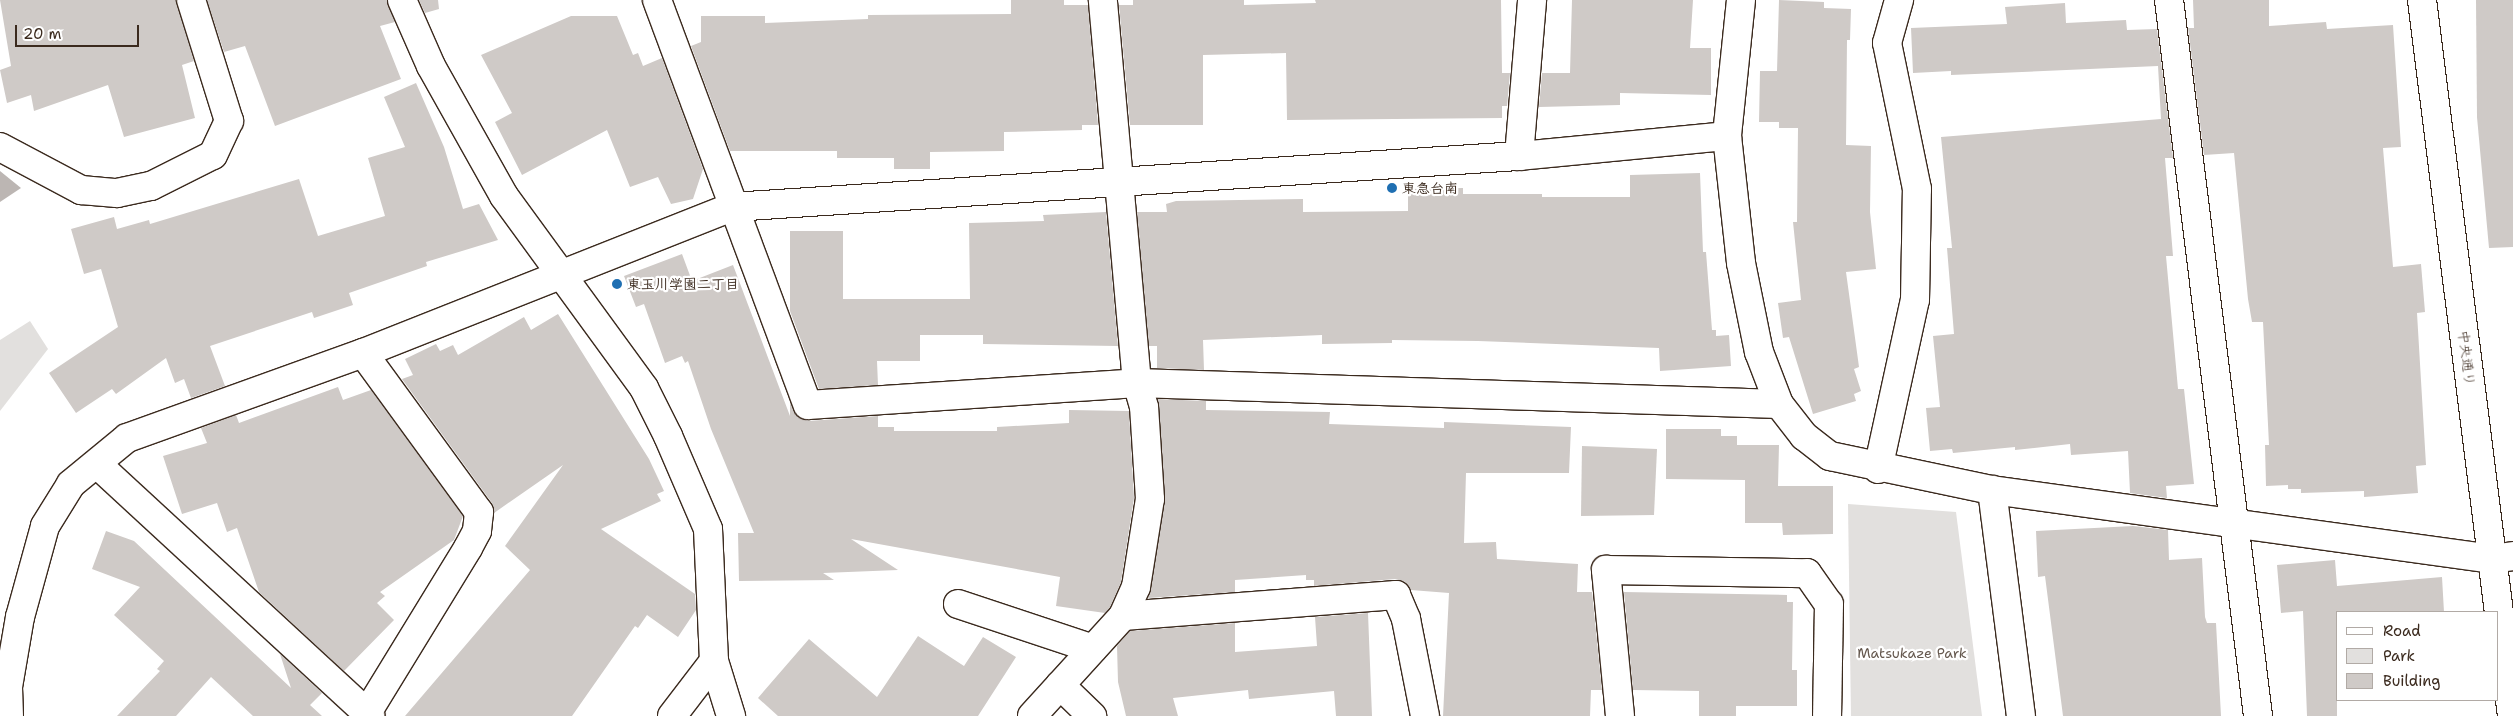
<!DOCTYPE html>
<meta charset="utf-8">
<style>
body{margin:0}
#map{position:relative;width:2513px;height:716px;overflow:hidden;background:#fff;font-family:"Shantell Sans","Klee One",sans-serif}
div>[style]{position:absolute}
.green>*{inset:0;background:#e2e0de}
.water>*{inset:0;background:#bcb6b3}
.building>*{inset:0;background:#cfcac7}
.roads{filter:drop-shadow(1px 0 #3b2a1e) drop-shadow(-1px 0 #3b2a1e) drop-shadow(0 1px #3b2a1e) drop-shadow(0 -1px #3b2a1e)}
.minor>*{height:28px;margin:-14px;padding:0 14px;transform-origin:14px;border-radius:14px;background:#fff}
.dots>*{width:14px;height:14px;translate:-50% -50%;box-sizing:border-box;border:2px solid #fff;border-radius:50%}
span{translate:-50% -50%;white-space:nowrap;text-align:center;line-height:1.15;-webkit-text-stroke:4.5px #fff;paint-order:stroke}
.poi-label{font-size:14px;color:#3b2a1e;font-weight:700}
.left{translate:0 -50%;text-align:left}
.street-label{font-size:14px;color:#3b2a1e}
.park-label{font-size:14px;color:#65584e}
.legend{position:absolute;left:2336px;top:611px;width:162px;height:90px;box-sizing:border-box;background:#fff;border:1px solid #b1aaa5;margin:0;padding:6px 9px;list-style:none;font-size:15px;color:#3b2a1e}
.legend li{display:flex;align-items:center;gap:10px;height:25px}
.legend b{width:25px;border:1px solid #b1aaa5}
.scale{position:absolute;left:15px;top:25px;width:124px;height:22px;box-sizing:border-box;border:2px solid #3b2a1e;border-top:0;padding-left:6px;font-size:15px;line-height:18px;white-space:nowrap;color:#3b2a1e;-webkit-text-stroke:4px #fff;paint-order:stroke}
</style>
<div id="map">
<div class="green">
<div style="clip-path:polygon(30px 321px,48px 349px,0 411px,0 340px)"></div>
<div style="clip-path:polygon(1848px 504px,1956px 512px,1982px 716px,1851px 716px)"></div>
</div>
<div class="water">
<div style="clip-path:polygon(0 171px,21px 188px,0 202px)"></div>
</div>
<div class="building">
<div style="clip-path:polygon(0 0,176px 0,194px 61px,182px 65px,195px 118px,124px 137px,108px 85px,34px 111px,31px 95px,7px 103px,0 70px,11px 66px)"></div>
<div style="clip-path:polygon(207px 0,387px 0,395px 22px,380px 26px,401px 79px,275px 126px,245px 46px,224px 52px)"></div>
<div style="clip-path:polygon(419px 0,438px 0,439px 9px,425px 13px)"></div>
<div style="clip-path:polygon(1011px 0,1064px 0,1064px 5px,1088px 5px,1098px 125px,1082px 125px,1082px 130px,1004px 132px,1004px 151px,930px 152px,930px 169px,894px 169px,894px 158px,837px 158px,837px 151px,730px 151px,691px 46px,701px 42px,701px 16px,765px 16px,765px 23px,868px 19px,868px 15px,1011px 14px)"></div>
<div style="clip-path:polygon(1133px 0,1244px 0,1244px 5px,1316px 3px,1315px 0,1501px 0,1502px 73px,1510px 73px,1507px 106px,1502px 106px,1502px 118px,1287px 120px,1286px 53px,1203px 55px,1203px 125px,1130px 125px,1119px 5px,1133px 5px)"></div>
<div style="clip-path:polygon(1572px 0,1693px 0,1690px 48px,1711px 48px,1711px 95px,1620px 93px,1620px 105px,1539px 107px,1542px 73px,1570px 73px)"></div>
<div style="clip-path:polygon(1779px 0,1824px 2px,1824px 8px,1851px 9px,1850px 40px,1847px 40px,1846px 145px,1871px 146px,1870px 212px,1876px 269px,1846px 272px,1859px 367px,1854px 369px,1861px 391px,1854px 394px,1856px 401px,1813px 414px,1789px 337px,1783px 338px,1778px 303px,1801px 300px,1793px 222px,1797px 222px,1798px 128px,1779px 128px,1779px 122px,1759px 122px,1760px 71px,1777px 71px)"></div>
<div style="clip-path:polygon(2193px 0,2269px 0,2269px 26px,2326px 22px,2327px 29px,2393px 25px,2401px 147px,2383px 148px,2393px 267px,2421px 264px,2425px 312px,2417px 313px,2426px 465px,2416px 466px,2418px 493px,2364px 497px,2364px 491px,2301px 493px,2301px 489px,2288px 489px,2288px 485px,2266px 486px,2265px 445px,2269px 445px,2263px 322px,2252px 322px,2248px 299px,2234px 153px,2204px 155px,2188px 28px,2194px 28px)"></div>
<div style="clip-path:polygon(2476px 0,2513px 0,2513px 247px,2489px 248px,2477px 117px)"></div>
<div style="clip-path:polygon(2065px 3px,2066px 23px,2126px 20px,2127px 30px,2157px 29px,2173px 158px,2165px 158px,2173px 256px,2166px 256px,2178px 389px,2184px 389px,2194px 484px,2166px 486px,2167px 498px,2130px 493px,2128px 451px,2071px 455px,2070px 444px,2015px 450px,2015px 447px,1953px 453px,1952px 449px,1930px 451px,1926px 408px,1940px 407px,1933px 336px,1954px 334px,1947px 248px,1952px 248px,1941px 137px,2161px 119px,2158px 66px,1951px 75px,1951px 71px,1913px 73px,1911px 28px,2007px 24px,2005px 7px)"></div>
<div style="clip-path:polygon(571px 16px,617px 16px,633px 55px,638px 53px,643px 66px,662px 58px,703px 169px,693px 199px,671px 204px,658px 177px,630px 187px,607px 130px,522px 175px,495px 122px,512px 113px,481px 55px)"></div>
<div style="clip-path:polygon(416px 83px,444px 147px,463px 209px,479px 204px,498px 240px,426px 262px,427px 266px,349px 293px,353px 305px,314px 318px,312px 312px,210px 346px,225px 386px,191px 398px,184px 379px,175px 383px,166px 358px,116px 394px,112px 389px,76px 413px,49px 373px,118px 327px,101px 269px,84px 274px,71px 229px,114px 217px,117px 229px,149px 220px,150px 224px,299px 179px,318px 236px,385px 216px,368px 158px,405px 147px,384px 97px)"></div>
<div style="clip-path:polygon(1700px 173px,1703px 252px,1706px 252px,1712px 330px,1716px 330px,1716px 336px,1729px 335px,1731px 366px,1660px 371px,1659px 348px,1478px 341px,1392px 340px,1392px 343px,1322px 344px,1322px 335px,1203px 340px,1204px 370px,1157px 368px,1157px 346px,1149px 346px,1137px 212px,1167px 212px,1166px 204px,1176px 201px,1303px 199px,1303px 212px,1408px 211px,1408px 189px,1463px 188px,1463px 194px,1542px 194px,1542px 197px,1630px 197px,1630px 175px)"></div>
<div style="clip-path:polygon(1106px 212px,1118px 346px,983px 344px,983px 335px,920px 335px,920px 361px,877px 361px,878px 385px,819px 389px,790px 311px,790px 231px,843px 231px,843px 299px,970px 299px,969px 223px,1044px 221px,1043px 215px)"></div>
<div style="clip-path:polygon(682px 254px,692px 281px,733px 265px,790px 416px,790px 401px,799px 418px,808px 421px,878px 416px,878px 427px,894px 427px,894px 431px,997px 431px,997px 427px,1069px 423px,1069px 410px,1129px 411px,1134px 498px,1121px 582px,1110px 607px,1105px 613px,1056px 606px,1060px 577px,851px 539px,898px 570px,823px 573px,834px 580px,739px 581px,738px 533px,754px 533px,711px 429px,688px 361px,685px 363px,682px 356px,665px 363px,644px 304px,636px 307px,624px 276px)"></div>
<div style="clip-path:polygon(558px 314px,649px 459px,664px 491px,657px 494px,661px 501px,601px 529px,695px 594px,696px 610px,678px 637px,647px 615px,638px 628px,635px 626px,572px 716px,405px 716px,530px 570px,505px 546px,563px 465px,494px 513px,492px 503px,402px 379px,413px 375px,405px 359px,436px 344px,440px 351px,453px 345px,458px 355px,524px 317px,531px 330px)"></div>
<div style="clip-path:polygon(338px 387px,343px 400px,371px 390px,463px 516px,454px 540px,380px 592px,385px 596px,377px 603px,394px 620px,344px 671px,259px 592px,237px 528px,227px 532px,217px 503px,182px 514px,163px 456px,207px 443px,201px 428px,236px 415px,239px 423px)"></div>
<div style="clip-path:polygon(1158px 399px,1206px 401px,1206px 410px,1330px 412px,1329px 424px,1444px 428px,1444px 422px,1571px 427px,1569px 473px,1466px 473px,1464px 543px,1496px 542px,1497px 559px,1578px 564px,1577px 592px,1592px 592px,1602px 690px,1591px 690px,1590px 716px,1443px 716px,1449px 593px,1411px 590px,1405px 582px,1395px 579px,1314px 586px,1314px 580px,1306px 580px,1306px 575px,1235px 580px,1235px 592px,1148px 598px,1165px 501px)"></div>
<div style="clip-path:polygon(1666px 429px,1721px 429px,1721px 436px,1737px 436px,1737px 445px,1779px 445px,1778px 486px,1833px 486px,1833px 534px,1783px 535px,1782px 523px,1745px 523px,1745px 480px,1666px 479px)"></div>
<div style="clip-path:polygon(1582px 446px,1657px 449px,1654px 515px,1581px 516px)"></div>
<div style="clip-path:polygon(2133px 526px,2168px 530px,2169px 560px,2202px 558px,2205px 617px,2207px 623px,2216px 623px,2221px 716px,2063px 716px,2045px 576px,2038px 577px,2036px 531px)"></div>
<div style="clip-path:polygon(106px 531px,134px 541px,291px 688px,280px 654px,322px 693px,310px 705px,322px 716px,253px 716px,211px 677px,176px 716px,117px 716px,160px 671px,157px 669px,164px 661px,114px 615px,140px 587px,92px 569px)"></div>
<div style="clip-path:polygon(2335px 560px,2337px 586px,2442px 577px,2444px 612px,2337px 612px,2337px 716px,2307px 716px,2303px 611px,2281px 613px,2277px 565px)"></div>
<div style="clip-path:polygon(1624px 592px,1787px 595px,1787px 602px,1793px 602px,1792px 670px,1797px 670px,1797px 706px,1736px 706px,1736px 716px,1699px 716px,1699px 691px,1633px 690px)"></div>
<div style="clip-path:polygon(1368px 613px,1372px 716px,1336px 716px,1334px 691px,1249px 699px,1248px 690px,1173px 698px,1178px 716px,1126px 716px,1118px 682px,1117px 646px,1130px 631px,1235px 623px,1235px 652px,1317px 646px,1315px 617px)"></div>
<div style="clip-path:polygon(918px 636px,964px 666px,983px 637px,1016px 657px,978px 716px,778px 716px,758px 698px,809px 639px,877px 697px)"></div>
</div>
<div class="roads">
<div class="minor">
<div style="left:402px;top:0;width:72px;rotate:66.3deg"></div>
<div style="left:431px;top:66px;width:149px;rotate:60.7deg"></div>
<div style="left:504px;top:196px;width:238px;rotate:53.9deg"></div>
<div style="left:644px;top:388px;width:54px;rotate:63.4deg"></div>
<div style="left:668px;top:436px;width:101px;rotate:66.7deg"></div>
<div style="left:708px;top:529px;width:132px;rotate:87.4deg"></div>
<div style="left:714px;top:661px;width:58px;rotate:72.8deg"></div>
<div style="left:657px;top:0;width:432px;rotate:69.6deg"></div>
<div style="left:808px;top:405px;width:330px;rotate:-3.8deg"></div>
<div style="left:1137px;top:383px;width:642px;rotate:1.87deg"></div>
<div style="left:1741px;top:0;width:137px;rotate:95.9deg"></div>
<div style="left:1727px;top:136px;width:128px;rotate:83.7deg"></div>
<div style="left:1741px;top:263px;width:91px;rotate:78.6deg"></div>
<div style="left:1759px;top:352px;width:56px;rotate:69deg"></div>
<div style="left:1779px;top:404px;width:41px;rotate:52deg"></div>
<div style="left:1804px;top:436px;width:33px;rotate:38deg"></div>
<div style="left:1830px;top:456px;width:166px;rotate:11.9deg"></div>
<div style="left:1992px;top:490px;width:505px;rotate:7.86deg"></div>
<div style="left:2492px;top:559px;width:21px;rotate:-8deg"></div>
<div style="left:2169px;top:0;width:722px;rotate:82.91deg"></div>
<div style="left:2422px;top:0;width:722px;rotate:82.84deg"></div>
<div style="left:0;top:147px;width:92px;rotate:28deg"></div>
<div style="left:81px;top:190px;width:36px;rotate:5deg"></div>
<div style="left:117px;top:193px;width:35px;rotate:-12deg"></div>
<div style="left:151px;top:186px;width:69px;rotate:-26.6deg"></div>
<div style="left:213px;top:155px;width:38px;rotate:-65deg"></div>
<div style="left:229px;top:121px;width:127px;rotate:-107.4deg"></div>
<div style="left:1519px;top:156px;width:157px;rotate:-85.2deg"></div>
<div style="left:363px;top:353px;width:197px;rotate:53.9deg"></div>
<div style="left:479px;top:512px;width:19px;rotate:96deg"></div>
<div style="left:477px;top:531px;width:19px;rotate:118deg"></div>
<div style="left:468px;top:548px;width:197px;rotate:121.5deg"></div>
<div style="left:97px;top:464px;width:372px;rotate:42.7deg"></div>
<div style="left:1878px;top:469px;width:173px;rotate:-77.7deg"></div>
<div style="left:1915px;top:300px;width:111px;rotate:-89deg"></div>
<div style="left:1917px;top:189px;width:149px;rotate:-101.6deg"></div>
<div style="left:1887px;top:43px;width:45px;rotate:-74.4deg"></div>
<div style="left:1992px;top:490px;width:228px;rotate:82.7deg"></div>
<div style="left:958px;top:604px;width:142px;rotate:18.4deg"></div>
<div style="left:1123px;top:616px;width:274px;rotate:-4.4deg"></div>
<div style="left:1396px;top:595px;width:26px;rotate:67deg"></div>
<div style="left:1406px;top:619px;width:99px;rotate:78.9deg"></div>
<div style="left:1060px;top:685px;width:45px;rotate:44.1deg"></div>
<div style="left:9px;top:716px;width:29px;rotate:-92deg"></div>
<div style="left:8px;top:687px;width:71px;rotate:-80.3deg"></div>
<div style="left:20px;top:617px;width:94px;rotate:-74.6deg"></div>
<div style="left:45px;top:526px;width:49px;rotate:-58.2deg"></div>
<div style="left:71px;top:484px;width:72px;rotate:-39.4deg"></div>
<div style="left:127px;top:438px;width:251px;rotate:-19.8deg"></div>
<div style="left:363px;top:353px;width:397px;rotate:-21.6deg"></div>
<div style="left:732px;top:207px;width:789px;rotate:-3.71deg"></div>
<div style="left:1519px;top:156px;width:209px;rotate:-5.5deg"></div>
<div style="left:672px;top:716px;width:69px;rotate:-52.6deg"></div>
<div style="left:1032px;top:716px;width:135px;rotate:-47.7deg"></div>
<div style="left:1123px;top:616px;width:32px;rotate:-66deg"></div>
<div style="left:1136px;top:587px;width:89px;rotate:-81deg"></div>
<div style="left:1150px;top:499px;width:92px;rotate:-93.7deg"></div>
<div style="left:1144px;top:407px;width:25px;rotate:-106deg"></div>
<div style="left:1137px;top:383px;width:385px;rotate:-95.1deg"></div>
<div style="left:1620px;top:716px;width:147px;rotate:-95.5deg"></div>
<div style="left:1606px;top:570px;width:201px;rotate:0.9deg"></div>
<div style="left:1807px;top:573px;width:38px;rotate:55deg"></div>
<div style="left:1829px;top:604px;width:112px;rotate:91deg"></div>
</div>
</div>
<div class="dots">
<div style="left:1392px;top:188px;background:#1f6fb2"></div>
<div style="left:617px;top:284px;background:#1f6fb2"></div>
</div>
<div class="poi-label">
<span class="left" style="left:1402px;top:188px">東急台南</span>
<span class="left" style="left:627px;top:284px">東玉川学園二丁目</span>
</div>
<div class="street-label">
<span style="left:2467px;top:358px;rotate:83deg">中央通り</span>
</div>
<div class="park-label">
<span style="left:1912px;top:653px">Matsukaze Park</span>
</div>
<ul class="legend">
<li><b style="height:6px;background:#fff"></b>Road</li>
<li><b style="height:14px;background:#e2e0de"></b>Park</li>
<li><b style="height:14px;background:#cfcac7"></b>Building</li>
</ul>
<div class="scale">20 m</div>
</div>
